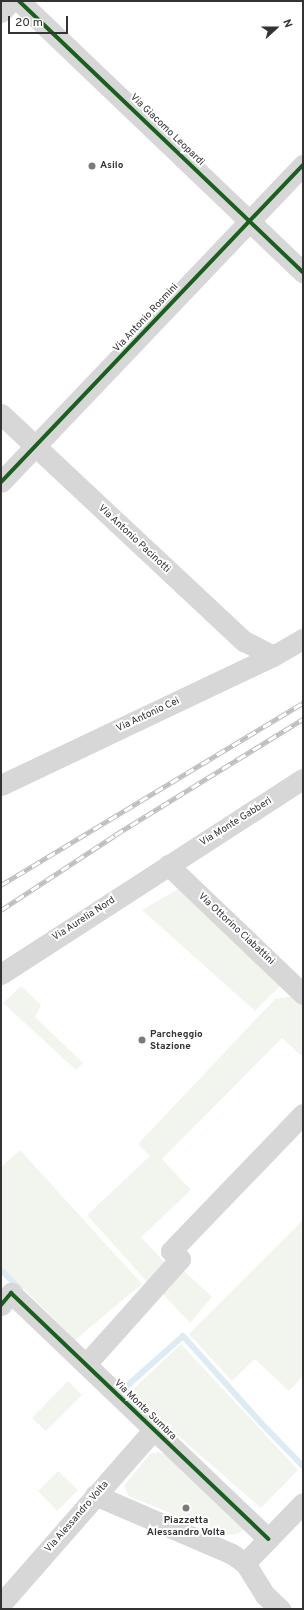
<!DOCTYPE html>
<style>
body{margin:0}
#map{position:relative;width:304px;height:1610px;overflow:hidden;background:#fff;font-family:Overpass,sans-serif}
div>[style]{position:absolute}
.green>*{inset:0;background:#f1f5ed}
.stream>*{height:6px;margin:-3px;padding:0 3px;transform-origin:3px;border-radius:3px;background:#ddebf3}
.minor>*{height:21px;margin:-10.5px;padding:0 10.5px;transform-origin:10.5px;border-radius:10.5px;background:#d7d7d7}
.rail>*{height:4.5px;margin-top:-2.25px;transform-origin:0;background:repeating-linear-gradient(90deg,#fff 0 9px,#bebebe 0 18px);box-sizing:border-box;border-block:1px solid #bebebe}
.cycleway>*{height:4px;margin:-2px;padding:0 2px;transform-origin:2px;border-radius:2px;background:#1b5e20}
.dots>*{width:11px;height:11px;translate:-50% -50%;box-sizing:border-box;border:2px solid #fff;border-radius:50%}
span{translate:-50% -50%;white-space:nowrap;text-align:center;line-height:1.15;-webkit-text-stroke:4px #fff;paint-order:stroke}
.street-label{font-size:10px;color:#333}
.poi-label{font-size:10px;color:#333;font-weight:700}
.left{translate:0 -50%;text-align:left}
.frame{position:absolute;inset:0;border:2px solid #333;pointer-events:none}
.north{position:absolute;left:256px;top:8px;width:40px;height:40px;-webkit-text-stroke:3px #fff;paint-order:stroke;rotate:69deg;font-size:11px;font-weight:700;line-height:16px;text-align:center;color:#333}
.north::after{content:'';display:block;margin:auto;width:14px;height:18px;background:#333;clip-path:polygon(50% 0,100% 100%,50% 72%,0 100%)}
.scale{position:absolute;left:8px;top:16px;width:60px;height:18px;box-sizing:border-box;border:2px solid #333;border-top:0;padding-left:5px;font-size:12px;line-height:14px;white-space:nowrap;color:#333;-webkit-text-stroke:3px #fff;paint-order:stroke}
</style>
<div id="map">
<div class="green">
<div style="clip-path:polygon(183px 886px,284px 982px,255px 1011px,142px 910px)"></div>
<div style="clip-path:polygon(21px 986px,41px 1005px,35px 1017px,83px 1063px,76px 1070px,3px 1003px)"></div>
<div style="clip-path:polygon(295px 996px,303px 1004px,303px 1057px,282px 1038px,162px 1159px,191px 1190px,141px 1237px,168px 1266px,149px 1284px,87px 1215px,150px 1156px,138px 1144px,275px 999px)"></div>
<div style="clip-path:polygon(20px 1150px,142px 1284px,75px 1340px,1px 1266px,1px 1167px)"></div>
<div style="clip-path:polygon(303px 1220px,303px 1376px,289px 1391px,255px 1359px,232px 1381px,189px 1334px)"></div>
<div style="clip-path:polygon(184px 1271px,212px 1297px,190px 1323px,161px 1292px)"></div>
<div style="clip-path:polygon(181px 1344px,298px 1470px,261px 1508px,129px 1393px)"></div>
<div style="clip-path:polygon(68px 1381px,82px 1395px,46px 1431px,32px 1418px)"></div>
<div style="clip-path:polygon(157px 1452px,165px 1454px,244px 1529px,238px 1534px,224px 1535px,129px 1496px,124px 1486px,150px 1454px)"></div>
<div style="clip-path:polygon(58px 1471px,78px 1490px,57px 1511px,38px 1491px)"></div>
</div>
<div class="stream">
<div style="left:1px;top:1270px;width:27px;rotate:45deg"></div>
<div style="left:120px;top:1392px;width:84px;rotate:-41.6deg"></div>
<div style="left:183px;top:1336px;width:117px;rotate:48.1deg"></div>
<div style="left:261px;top:1423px;width:60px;rotate:45.7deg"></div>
</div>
<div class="minor">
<div style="left:19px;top:1px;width:393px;rotate:43.7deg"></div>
<div style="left:1px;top:12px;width:15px;rotate:-48deg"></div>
<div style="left:1px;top:414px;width:333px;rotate:43.1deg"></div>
<div style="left:244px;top:641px;width:33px;rotate:27deg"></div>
<div style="left:1px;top:482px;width:438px;rotate:-46.4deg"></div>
<div style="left:1px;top:785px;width:301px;rotate:-25.4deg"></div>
<div style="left:273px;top:656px;width:34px;rotate:-30deg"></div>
<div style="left:168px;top:865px;width:187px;rotate:43.7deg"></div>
<div style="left:1px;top:974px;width:359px;rotate:-32.9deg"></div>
<div style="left:1px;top:1305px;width:16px;rotate:-50deg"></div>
<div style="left:11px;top:1293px;width:356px;rotate:43.7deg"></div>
<div style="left:86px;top:1364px;width:141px;rotate:-48.2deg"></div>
<div style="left:180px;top:1259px;width:12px;rotate:-138deg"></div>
<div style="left:171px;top:1251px;width:190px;rotate:-46.1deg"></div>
<div style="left:95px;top:1495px;width:149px;rotate:23.3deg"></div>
<div style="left:232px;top:1554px;width:16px;rotate:35deg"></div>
<div style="left:245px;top:1563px;width:38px;rotate:58deg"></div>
<div style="left:265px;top:1595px;width:21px;rotate:43deg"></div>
<div style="left:245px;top:1563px;width:83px;rotate:-46deg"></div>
<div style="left:1px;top:1604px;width:232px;rotate:-48.8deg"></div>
</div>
<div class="rail">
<div style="left:1px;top:885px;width:353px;rotate:-31.1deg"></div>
<div style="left:1px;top:910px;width:136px;rotate:-33.3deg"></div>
<div style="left:115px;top:835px;width:221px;rotate:-31.7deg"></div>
</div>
<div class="cycleway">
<div style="left:19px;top:1px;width:393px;rotate:43.7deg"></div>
<div style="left:1px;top:482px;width:438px;rotate:-46.4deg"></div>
<div style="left:1px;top:1305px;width:16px;rotate:-50deg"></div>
<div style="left:11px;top:1293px;width:356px;rotate:43.7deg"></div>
</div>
<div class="dots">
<div style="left:92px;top:166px;background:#7a7a7a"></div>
<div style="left:142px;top:1040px;background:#7a7a7a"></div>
<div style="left:186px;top:1508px;background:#7a7a7a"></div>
</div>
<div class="street-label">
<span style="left:167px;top:130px;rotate:44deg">Via Giacomo Leopardi</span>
<span style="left:146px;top:318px;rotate:-47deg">Via Antonio Rosmini</span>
<span style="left:134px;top:539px;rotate:43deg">Via Antonio Pacinotti</span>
<span style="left:148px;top:715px;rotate:-25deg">Via Antonio Cei</span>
<span style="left:236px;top:822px;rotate:-32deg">Via Monte Gabberi</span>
<span style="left:84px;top:919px;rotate:-33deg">Via Aurelia Nord</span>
<span style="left:236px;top:929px;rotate:43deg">Via Ottorino Ciabattini</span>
<span style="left:145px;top:1410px;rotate:44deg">Via Monte Sumbra</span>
<span style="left:77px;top:1517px;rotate:-49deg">Via Alessandro Volta</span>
</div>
<div class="poi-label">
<span class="left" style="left:100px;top:166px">Asilo</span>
<span class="left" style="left:150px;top:1040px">Parcheggio<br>Stazione</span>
<span style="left:186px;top:1526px">Piazzetta<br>Alessandro Volta</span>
</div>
<div class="frame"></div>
<div class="north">N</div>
<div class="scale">20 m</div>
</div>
